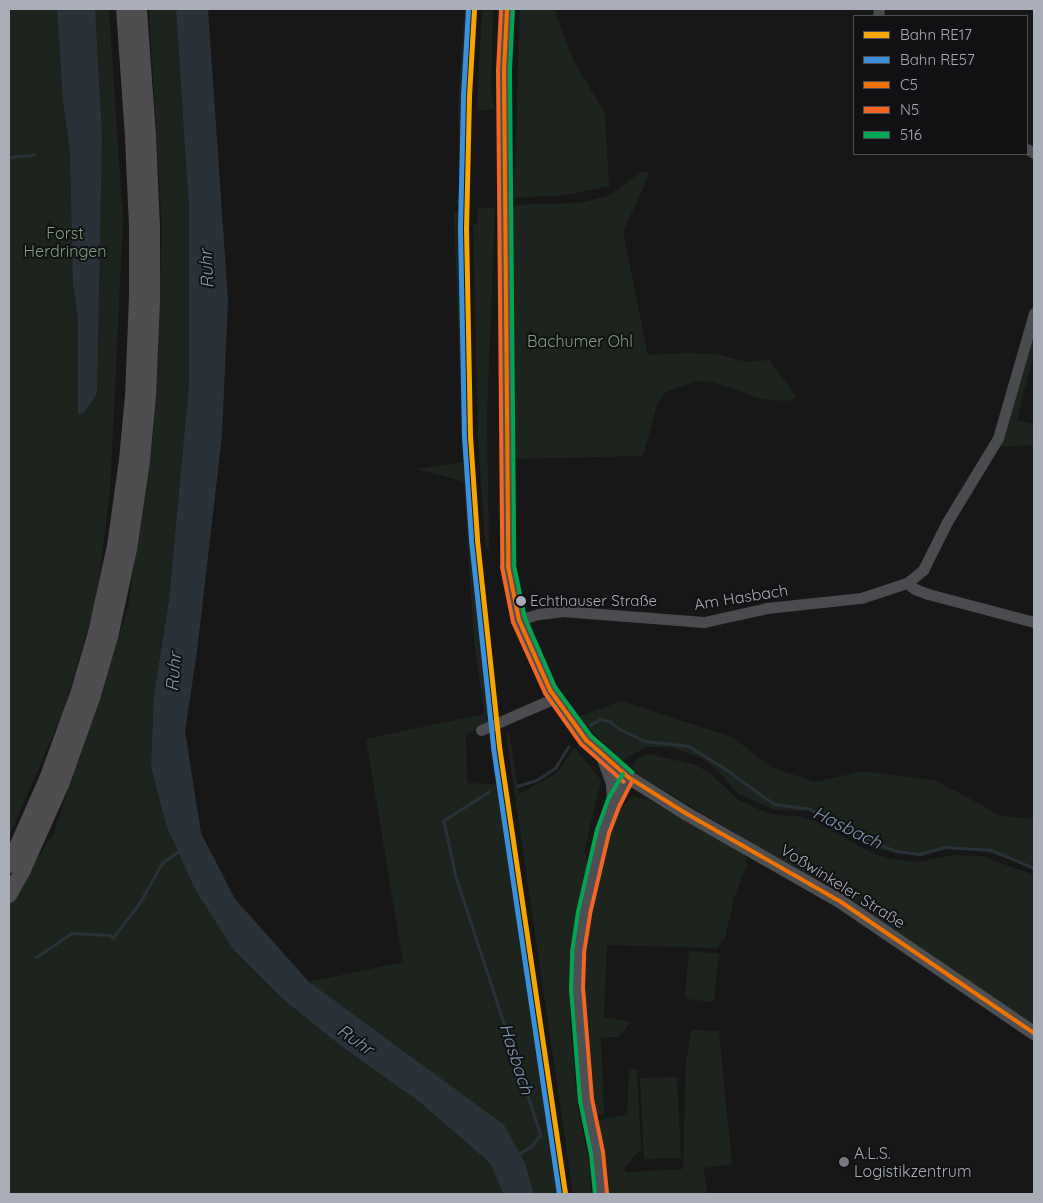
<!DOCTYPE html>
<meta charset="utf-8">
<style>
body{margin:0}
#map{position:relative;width:1043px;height:1203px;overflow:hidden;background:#171717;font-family:Quicksand,sans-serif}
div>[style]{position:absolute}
.green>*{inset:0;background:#1d241e}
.water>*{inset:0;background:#2a3239}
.stream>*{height:2.5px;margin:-1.25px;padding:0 1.25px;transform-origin:1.25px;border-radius:1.25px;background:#2a3239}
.minor>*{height:11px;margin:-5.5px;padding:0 5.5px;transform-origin:5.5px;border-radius:5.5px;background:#4b4c50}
.major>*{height:14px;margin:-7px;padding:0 7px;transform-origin:7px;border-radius:7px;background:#4d4f52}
.highway>*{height:16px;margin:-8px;padding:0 8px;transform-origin:8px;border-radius:8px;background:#4e4e51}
.bus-1>*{height:4px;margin:-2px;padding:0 2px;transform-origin:2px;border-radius:2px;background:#f07200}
.bus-2>*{height:4px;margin:-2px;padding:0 2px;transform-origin:2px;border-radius:2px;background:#f26522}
.bus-3>*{height:4px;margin:-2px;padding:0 2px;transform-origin:2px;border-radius:2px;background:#00a651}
.rail-1>*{height:5px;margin:-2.5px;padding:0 2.5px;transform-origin:2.5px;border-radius:2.5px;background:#f7a600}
.rail-2>*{height:5px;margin:-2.5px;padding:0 2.5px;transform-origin:2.5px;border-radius:2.5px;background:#3a90db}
.dots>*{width:14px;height:14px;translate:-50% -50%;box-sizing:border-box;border:2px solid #111113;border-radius:50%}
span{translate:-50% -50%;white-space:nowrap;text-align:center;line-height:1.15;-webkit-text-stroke:4px #111113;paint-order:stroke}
.bus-label{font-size:15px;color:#a8adb8}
.left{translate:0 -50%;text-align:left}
.park-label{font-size:16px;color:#7fa381}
.street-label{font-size:16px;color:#a8adb8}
.poi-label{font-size:16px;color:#a8adb8}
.water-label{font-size:18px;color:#7f9bb3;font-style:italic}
.frame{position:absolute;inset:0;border:10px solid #a8adb8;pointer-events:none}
.legend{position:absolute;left:853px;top:15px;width:175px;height:140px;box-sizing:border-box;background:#111113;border:1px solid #4d4f55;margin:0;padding:6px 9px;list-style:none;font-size:15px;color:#a8adb8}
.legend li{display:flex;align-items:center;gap:10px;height:25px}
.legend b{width:25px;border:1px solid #4d4f55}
</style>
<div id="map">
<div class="green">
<div style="clip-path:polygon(9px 9px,109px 9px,123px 222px,110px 492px,96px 601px,63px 712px,9px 837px)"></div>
<div style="clip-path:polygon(149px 9px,176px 9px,189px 209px,189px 384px,169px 600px,154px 694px,151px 766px,166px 825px,284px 1000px,341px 1046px,421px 1103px,491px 1164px,503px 1194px,9px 1194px,9px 902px,54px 833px,128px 607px,153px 438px,162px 232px)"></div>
<div style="clip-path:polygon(465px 9px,471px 9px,463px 203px,456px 204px,460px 189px,458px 95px)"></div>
<div style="clip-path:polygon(482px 9px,493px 9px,491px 91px,495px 109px,477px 111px)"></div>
<div style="clip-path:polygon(520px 9px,554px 9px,574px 62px,605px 113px,609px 186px,566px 195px,514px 198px)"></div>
<div style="clip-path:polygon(642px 171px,648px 172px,648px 177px,623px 232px,648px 355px,689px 353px,715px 354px,747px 362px,769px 360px,796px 396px,792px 400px,784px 401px,761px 399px,713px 382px,697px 381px,666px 392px,657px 404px,643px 456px,510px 459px,511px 207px,527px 204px,579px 203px,596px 199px,608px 196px)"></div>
<div style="clip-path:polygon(495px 207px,487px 416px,489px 549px,485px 545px,478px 436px,473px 225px,478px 222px,478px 209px)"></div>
<div style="clip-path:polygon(462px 211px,463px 329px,467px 436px,479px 616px,492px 719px,466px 735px,467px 783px,497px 784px,489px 731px,494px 729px,561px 1194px,534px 1194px,525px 1163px,309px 982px,403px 962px,366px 739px,484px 714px,474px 641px,464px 482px,417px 469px,463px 462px,454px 212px)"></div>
<div style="clip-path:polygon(1034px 325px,1034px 353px,1017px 420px,1034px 424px,1034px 445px,1000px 447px)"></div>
<div style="clip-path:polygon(621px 701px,732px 737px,773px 768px,815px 782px,864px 771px,937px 781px,1001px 816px,1034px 819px,1034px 870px,1013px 860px,976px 849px,950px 848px,920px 856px,896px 853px,876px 848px,811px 811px,775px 810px,740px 795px,718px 771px,701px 758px,670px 747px,646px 747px,621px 761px,578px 717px)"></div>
<div style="clip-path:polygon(509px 732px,519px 794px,557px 773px,574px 747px,601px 780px,584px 852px,589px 863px,570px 950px,570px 1025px,578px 1109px,589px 1161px,591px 1194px,573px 1194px,506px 734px)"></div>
<div style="clip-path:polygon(649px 754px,696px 765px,712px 775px,737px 799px,755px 808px,775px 815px,797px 816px,813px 820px,872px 853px,890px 859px,918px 862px,953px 855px,981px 856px,1034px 875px,1034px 1026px,840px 896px,639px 775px,632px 766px,637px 759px)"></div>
<div style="clip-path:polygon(635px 797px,646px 799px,742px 852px,746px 857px,747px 865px,734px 898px,725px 938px,717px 948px,607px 945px,604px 1017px,631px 1022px,619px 1037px,601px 1037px,604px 1114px,598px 1115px,594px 1114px,583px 1014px,583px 936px,611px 825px,620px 809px,629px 799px)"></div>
<div style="clip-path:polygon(689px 951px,719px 954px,714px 1000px,712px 1002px,687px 999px,685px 996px)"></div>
<div style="clip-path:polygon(691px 1030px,719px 1031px,732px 1164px,704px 1168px,707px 1194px,606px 1194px,597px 1121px,627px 1114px,629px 1069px,637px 1069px,641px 1149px,624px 1168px,626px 1172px,683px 1169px,686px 1062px)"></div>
<div style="clip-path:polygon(677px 1077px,681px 1158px,644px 1159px,640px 1078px)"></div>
</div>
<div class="water">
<div style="clip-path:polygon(57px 9px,95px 9px,102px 136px,97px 393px,84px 413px,78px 414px,78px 318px,73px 284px,70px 152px,63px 101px)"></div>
<div style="clip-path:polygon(176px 9px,208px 9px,228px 300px,222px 436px,197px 651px,185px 731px,201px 833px,235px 899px,309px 982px,504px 1125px,525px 1163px,534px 1194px,503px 1194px,491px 1164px,421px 1103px,341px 1046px,284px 1000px,233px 949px,195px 889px,166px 825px,151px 766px,154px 694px,169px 600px,189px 384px,189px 209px)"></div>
</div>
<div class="stream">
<div style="left:9px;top:157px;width:25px;rotate:-5deg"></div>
<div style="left:590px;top:725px;width:12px;rotate:-31deg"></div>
<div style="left:600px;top:719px;width:10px;rotate:11deg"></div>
<div style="left:610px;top:721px;width:11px;rotate:41deg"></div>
<div style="left:618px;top:728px;width:30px;rotate:26deg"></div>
<div style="left:645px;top:741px;width:44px;rotate:6.5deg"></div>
<div style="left:689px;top:746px;width:36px;rotate:32deg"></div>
<div style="left:720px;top:765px;width:67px;rotate:35.8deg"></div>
<div style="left:774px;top:804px;width:34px;rotate:7deg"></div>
<div style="left:808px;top:808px;width:56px;rotate:29.7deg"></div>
<div style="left:857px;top:836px;width:42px;rotate:21deg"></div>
<div style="left:896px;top:851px;width:24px;rotate:7deg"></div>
<div style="left:920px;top:854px;width:26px;rotate:-16deg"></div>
<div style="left:945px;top:847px;width:46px;rotate:3.7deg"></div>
<div style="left:991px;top:850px;width:47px;rotate:22.7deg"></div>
<div style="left:517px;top:786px;width:21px;rotate:-17deg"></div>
<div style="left:537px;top:780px;width:22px;rotate:-34deg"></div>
<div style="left:555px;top:768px;width:25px;rotate:-58deg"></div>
<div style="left:489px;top:792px;width:54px;rotate:147.2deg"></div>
<div style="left:444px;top:821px;width:57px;rotate:77.9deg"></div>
<div style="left:456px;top:877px;width:272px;rotate:71.8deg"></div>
<div style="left:541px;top:1135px;width:16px;rotate:130deg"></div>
<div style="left:531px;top:1147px;width:15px;rotate:148deg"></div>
<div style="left:36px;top:957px;width:43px;rotate:-33.7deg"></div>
<div style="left:72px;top:933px;width:38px;rotate:3deg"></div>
<div style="left:110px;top:935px;width:4px;rotate:45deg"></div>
<div style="left:113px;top:938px;width:45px;rotate:-53.1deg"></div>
<div style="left:140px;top:902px;width:45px;rotate:-60.6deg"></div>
<div style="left:162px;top:863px;width:22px;rotate:-36deg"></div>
</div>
<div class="minor">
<div style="left:878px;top:16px;width:7px;rotate:-82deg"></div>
<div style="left:1027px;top:149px;width:8px;rotate:30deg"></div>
<div style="left:907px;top:583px;width:10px;rotate:37deg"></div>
<div style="left:915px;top:589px;width:14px;rotate:21deg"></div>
<div style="left:928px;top:594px;width:110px;rotate:14.8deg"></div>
<div style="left:519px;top:620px;width:21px;rotate:-17deg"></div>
<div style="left:539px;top:614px;width:23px;rotate:-7deg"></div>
<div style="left:562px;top:611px;width:142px;rotate:4.4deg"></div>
<div style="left:704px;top:622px;width:65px;rotate:-12.5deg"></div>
<div style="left:767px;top:608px;width:95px;rotate:-6.1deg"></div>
<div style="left:861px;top:598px;width:48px;rotate:-18.1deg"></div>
<div style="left:907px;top:583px;width:21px;rotate:-39deg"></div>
<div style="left:923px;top:570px;width:54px;rotate:-63.4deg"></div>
<div style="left:947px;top:522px;width:98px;rotate:-58.7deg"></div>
<div style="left:998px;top:438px;width:130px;rotate:-73.9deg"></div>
<div style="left:481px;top:730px;width:81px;rotate:-23.4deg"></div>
</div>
<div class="major">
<div style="left:507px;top:9px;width:62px;rotate:92.8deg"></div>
<div style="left:504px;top:71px;width:495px;rotate:89.5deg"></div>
<div style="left:508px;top:566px;width:55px;rotate:78.5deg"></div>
<div style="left:519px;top:620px;width:77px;rotate:66.1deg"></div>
<div style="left:550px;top:690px;width:62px;rotate:54.2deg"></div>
<div style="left:586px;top:740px;width:56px;rotate:41.4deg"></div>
<div style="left:628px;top:777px;width:70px;rotate:32.1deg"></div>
<div style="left:687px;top:814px;width:177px;rotate:29.7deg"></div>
<div style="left:841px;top:902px;width:233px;rotate:34.2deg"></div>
<div style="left:604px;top:759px;width:27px;rotate:70deg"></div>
<div style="left:613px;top:784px;width:17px;rotate:87deg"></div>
<div style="left:601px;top:1194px;width:41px;rotate:-95.6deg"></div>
<div style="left:597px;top:1153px;width:54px;rotate:-101.7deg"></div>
<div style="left:586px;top:1100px;width:112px;rotate:-94.6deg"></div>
<div style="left:577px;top:988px;width:36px;rotate:-88deg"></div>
<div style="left:578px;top:952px;width:39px;rotate:-81deg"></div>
<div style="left:584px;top:913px;width:84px;rotate:-77deg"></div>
<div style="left:603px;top:831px;width:31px;rotate:-69deg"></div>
<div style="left:614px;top:802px;width:29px;rotate:-61deg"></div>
</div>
<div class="highway">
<div style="left:9px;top:865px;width:94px;rotate:-66.2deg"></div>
<div style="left:47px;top:779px;width:90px;rotate:-70deg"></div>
<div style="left:78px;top:694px;width:64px;rotate:-73.6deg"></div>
<div style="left:96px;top:633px;width:89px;rotate:-77.7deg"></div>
<div style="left:115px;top:546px;width:87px;rotate:-82.1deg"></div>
<div style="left:127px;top:460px;width:63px;rotate:-84.6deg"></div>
<div style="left:133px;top:397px;width:100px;rotate:-87.7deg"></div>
<div style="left:137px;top:297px;width:71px;rotate:-90deg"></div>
<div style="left:137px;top:226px;width:89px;rotate:-92.6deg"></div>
<div style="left:133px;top:137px;width:128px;rotate:-94deg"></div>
<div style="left:9px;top:895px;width:26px;rotate:-61deg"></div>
<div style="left:22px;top:872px;width:95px;rotate:-65.9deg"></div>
<div style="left:61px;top:785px;width:92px;rotate:-70.4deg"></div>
<div style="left:92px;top:698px;width:64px;rotate:-73.6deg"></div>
<div style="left:110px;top:637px;width:90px;rotate:-77.8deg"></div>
<div style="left:129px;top:549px;width:89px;rotate:-81.6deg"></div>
<div style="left:142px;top:461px;width:66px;rotate:-84.8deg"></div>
<div style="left:148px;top:395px;width:97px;rotate:-87.6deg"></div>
<div style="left:152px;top:298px;width:71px;rotate:-90deg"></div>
<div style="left:152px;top:227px;width:91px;rotate:-92.5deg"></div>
<div style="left:148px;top:136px;width:127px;rotate:-94.1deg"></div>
</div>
<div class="bus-1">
<div style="left:507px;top:9px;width:62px;rotate:92.8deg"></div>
<div style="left:504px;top:71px;width:495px;rotate:89.5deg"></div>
<div style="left:508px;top:566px;width:55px;rotate:78.5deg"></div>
<div style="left:519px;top:620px;width:77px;rotate:66.1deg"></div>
<div style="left:550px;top:690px;width:62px;rotate:54.2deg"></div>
<div style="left:586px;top:740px;width:56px;rotate:41.4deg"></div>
<div style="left:628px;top:777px;width:70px;rotate:32.1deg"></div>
<div style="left:687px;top:814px;width:177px;rotate:29.7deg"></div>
<div style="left:841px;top:902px;width:233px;rotate:34.2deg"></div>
</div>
<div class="bus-2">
<div style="left:501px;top:9px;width:62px;rotate:92.8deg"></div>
<div style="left:498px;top:71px;width:496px;rotate:89.5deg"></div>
<div style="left:502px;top:567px;width:56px;rotate:78.7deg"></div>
<div style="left:513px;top:622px;width:78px;rotate:65.7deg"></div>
<div style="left:545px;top:693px;width:62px;rotate:54.8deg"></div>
<div style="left:581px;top:744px;width:57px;rotate:41.5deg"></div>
<div style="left:607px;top:1193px;width:41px;rotate:-95.6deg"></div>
<div style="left:603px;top:1152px;width:54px;rotate:-101.7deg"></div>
<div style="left:592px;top:1099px;width:111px;rotate:-94.6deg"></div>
<div style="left:583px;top:988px;width:35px;rotate:-88deg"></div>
<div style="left:584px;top:953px;width:39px;rotate:-81deg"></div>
<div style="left:590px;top:914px;width:83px;rotate:-76.8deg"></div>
<div style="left:609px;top:833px;width:30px;rotate:-69deg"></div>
<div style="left:620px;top:805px;width:28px;rotate:-63deg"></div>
</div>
<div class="bus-3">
<div style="left:513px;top:9px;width:62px;rotate:92.8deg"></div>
<div style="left:510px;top:71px;width:494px;rotate:89.5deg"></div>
<div style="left:514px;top:565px;width:54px;rotate:78.3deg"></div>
<div style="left:525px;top:618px;width:75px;rotate:66.5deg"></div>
<div style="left:555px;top:687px;width:61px;rotate:53.7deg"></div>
<div style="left:591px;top:736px;width:55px;rotate:41.3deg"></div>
<div style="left:595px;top:1194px;width:40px;rotate:-95.7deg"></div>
<div style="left:591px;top:1154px;width:54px;rotate:-101.7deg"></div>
<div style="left:580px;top:1101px;width:112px;rotate:-94.6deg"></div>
<div style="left:571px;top:989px;width:37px;rotate:-88deg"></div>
<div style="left:572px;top:952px;width:40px;rotate:-81.5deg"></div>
<div style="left:578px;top:912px;width:84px;rotate:-77deg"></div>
<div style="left:597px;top:830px;width:33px;rotate:-70deg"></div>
<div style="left:608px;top:799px;width:29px;rotate:-59deg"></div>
</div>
<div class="rail-1">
<div style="left:474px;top:9px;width:88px;rotate:93.3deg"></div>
<div style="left:469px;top:97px;width:131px;rotate:91.3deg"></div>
<div style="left:466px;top:228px;width:208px;rotate:88.9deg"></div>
<div style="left:470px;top:436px;width:104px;rotate:86.1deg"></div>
<div style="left:477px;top:540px;width:207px;rotate:83.9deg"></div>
<div style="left:499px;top:746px;width:453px;rotate:81.6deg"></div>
</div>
<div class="rail-2">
<div style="left:468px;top:9px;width:88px;rotate:93.3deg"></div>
<div style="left:463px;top:97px;width:131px;rotate:91.3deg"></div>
<div style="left:460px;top:228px;width:208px;rotate:88.9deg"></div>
<div style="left:464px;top:436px;width:104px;rotate:86.1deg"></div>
<div style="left:471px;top:540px;width:208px;rotate:83.9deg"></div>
<div style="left:493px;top:747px;width:452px;rotate:81.6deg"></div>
</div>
<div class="dots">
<div style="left:521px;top:601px;background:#a8adb8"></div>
<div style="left:844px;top:1162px;background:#757880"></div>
</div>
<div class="bus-label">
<span class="left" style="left:530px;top:601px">Echthauser Straße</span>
</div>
<div class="park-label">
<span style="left:65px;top:242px">Forst<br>Herdringen</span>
<span style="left:580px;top:341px">Bachumer Ohl</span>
</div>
<div class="street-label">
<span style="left:741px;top:597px;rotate:-9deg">Am Hasbach</span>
<span style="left:843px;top:886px;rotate:32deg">Voßwinkeler Straße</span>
</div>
<div class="poi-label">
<span class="left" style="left:854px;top:1162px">A.L.S.<br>Logistikzentrum</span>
</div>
<div class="water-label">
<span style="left:207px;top:269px;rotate:-93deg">Ruhr</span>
<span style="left:174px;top:672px;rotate:-85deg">Ruhr</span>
<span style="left:847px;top:828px;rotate:26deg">Hasbach</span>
<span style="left:355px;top:1040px;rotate:35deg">Ruhr</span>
<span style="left:516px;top:1059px;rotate:72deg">Hasbach</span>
</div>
<div class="frame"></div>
<ul class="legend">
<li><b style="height:6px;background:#f7a600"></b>Bahn RE17</li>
<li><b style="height:6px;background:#3a90db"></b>Bahn RE57</li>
<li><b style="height:6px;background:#f07200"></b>C5</li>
<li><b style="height:6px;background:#f26522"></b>N5</li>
<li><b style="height:6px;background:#00a651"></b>516</li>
</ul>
</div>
